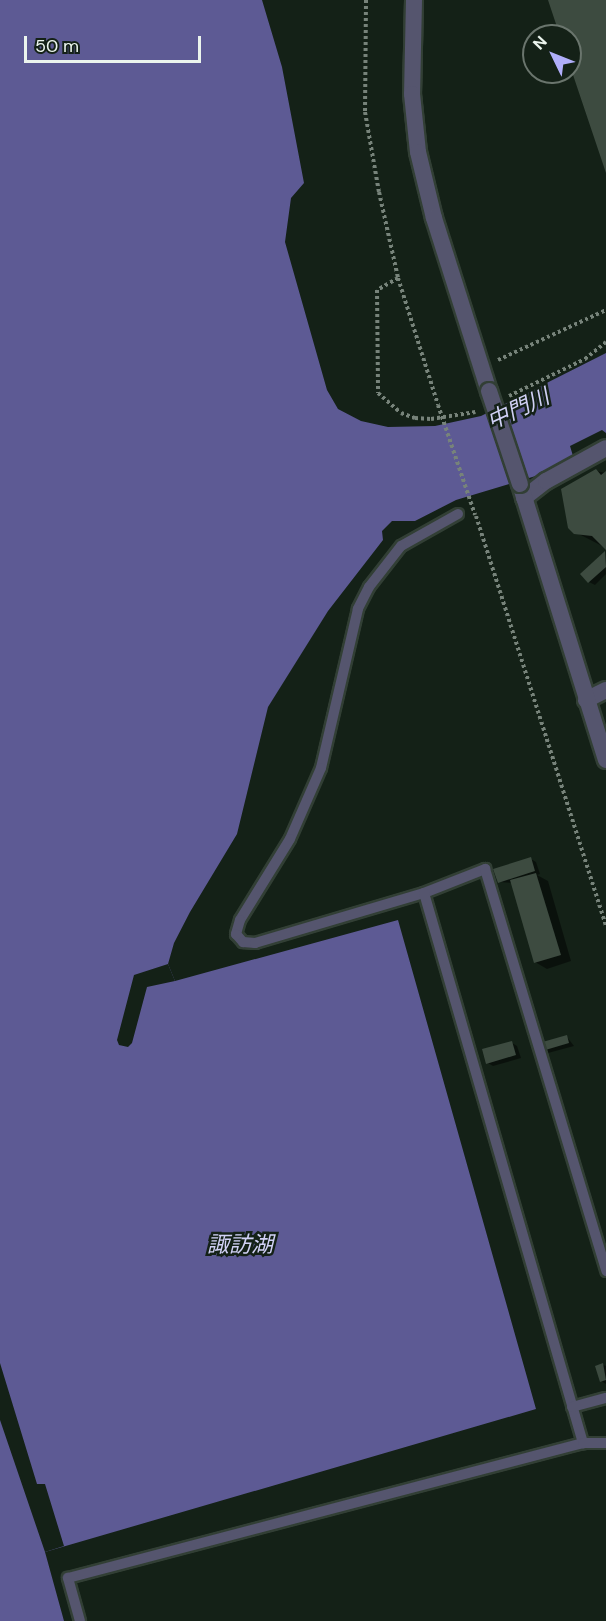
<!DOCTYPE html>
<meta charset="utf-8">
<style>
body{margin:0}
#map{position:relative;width:606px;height:1621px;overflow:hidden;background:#142117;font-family:"DM Sans","Noto Sans JP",sans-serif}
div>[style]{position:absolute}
.water>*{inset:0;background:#5d5a94}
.pier>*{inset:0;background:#142117}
.shadow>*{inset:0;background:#0007}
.building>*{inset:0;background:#3d4b40}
.path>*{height:4px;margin-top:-2px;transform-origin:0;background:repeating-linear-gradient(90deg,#77837a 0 3px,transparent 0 6px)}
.roads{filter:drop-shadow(2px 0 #323f35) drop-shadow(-2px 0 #323f35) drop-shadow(0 2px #323f35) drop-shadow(0 -2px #323f35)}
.service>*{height:10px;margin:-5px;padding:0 5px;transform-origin:5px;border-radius:5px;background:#55556e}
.minor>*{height:16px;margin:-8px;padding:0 8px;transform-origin:8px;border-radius:8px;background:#55556e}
.tertiary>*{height:16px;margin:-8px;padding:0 8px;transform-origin:8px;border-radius:8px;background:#55556e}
.path-bridge>*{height:4px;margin-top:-2px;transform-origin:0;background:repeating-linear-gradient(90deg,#77837a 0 3px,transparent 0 6px)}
.bridges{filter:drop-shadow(2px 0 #323f35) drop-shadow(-2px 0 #323f35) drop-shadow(0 2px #323f35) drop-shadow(0 -2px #323f35)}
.tertiary-bridge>*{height:16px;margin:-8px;padding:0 8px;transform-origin:8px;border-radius:8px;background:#55556e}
span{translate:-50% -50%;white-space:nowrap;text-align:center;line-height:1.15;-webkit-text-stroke:5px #142117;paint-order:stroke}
.water-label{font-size:22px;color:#d1d1f5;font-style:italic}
.north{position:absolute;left:522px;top:24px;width:60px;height:60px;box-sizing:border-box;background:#142117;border:2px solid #6a756d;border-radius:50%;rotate:313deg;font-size:16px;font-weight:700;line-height:24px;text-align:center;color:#ebf4ed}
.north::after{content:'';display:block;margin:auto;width:21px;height:27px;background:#b0aefa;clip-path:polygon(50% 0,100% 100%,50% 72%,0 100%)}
.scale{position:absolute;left:24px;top:36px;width:177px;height:27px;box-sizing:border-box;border:3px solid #ebf4ed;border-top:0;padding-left:8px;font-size:18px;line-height:21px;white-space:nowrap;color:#ebf4ed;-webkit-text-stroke:4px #142117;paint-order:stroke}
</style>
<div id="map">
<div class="water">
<div style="clip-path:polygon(0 0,262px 0,282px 67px,304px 183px,291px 198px,285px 242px,327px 390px,338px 409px,361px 421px,388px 427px,435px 426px,481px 416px,606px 353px,606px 433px,602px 430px,570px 446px,573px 456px,539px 475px,456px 500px,415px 521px,392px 521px,382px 531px,383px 540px,328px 611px,268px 707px,237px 834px,190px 912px,174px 943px,168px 964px,175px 981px,398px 920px,536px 1409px,45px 1552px,64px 1621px,0 1621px)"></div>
</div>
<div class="pier">
<div style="clip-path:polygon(168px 964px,175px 981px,147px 987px,132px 1043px,128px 1047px,119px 1045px,117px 1040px,134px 975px)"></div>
<div style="clip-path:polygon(0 1363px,37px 1484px,45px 1484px,64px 1546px,45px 1552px,0 1420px)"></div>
</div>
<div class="shadow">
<div style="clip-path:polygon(596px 471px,606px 473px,606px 548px,575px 532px)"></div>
<div style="clip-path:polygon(605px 553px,606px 574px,595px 585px,589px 582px)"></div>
<div style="clip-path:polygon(531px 859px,536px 862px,540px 874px,537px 875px,548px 881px,571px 961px,547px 969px,535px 962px,512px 883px,499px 882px)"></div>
<div style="clip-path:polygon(567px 1037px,574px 1046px,548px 1053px,543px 1050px)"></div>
<div style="clip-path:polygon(512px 1043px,517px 1046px,521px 1058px,493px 1066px,488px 1063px)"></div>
<div style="clip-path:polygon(603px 1365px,606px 1366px,606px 1384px,601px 1381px)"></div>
</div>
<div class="building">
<div style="clip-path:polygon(548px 0,606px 0,606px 173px,570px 66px,570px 36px,560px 36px)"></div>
<div style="clip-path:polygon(596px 469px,601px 475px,606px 471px,606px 550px,592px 536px,574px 534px,568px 528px,561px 489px)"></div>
<div style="clip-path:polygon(605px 551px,606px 567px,588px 583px,580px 574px)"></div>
<div style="clip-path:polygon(531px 857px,535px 871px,498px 883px,493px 869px)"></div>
<div style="clip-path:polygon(536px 873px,561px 955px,534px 963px,510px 880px)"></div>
<div style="clip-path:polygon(567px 1035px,569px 1043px,542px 1051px,539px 1043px)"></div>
<div style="clip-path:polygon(512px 1041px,516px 1055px,486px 1064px,482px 1049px)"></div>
<div style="clip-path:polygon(603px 1363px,606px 1380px,600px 1382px,595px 1366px)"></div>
</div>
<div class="path">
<div style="left:366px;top:0;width:112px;rotate:90.5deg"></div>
<div style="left:365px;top:112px;width:81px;rotate:80.1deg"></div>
<div style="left:379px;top:192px;width:88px;rotate:77.5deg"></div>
<div style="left:398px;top:278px;width:133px;rotate:72.5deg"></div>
<div style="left:398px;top:278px;width:24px;rotate:150deg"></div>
<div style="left:377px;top:290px;width:103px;rotate:89.4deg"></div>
<div style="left:378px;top:393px;width:30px;rotate:41deg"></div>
<div style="left:401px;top:413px;width:15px;rotate:20deg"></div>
<div style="left:415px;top:418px;width:16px;rotate:4deg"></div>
<div style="left:431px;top:419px;width:45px;rotate:-9deg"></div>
<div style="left:498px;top:360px;width:119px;rotate:-24.8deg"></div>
<div style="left:509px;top:396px;width:85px;rotate:-26deg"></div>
<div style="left:585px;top:359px;width:27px;rotate:-39deg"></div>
<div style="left:476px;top:516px;width:431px;rotate:72.4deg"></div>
</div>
<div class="roads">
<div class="service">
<div style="left:458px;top:514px;width:65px;rotate:150.7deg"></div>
<div style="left:401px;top:546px;width:52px;rotate:128deg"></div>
<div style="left:369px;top:587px;width:25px;rotate:117deg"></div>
<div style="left:358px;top:609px;width:163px;rotate:103.1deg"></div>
<div style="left:321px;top:768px;width:77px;rotate:113.6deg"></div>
<div style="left:290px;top:839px;width:95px;rotate:121.7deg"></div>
<div style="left:240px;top:920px;width:15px;rotate:106deg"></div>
<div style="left:236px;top:934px;width:11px;rotate:49deg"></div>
<div style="left:243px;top:942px;width:12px;rotate:5deg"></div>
<div style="left:255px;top:943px;width:176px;rotate:-16.5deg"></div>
<div style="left:424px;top:893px;width:66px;rotate:-21.5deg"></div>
<div style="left:485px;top:869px;width:420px;rotate:73.2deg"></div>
<div style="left:424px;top:893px;width:573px;rotate:73.88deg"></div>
<div style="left:572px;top:1407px;width:35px;rotate:-15deg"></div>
<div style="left:80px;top:1621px;width:45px;rotate:-105.6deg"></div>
<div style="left:68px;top:1578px;width:532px;rotate:-14.69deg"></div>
<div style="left:583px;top:1443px;width:23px"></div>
</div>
<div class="minor">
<div style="left:524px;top:498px;width:28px;rotate:-38deg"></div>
<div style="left:546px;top:481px;width:68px;rotate:-28.8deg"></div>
<div style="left:586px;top:700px;width:22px;rotate:-27deg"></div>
</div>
<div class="tertiary">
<div style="left:414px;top:0;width:94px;rotate:91.2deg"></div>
<div style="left:412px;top:94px;width:58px;rotate:84.1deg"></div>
<div style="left:418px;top:152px;width:68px;rotate:76.4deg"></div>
<div style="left:434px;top:218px;width:182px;rotate:72.4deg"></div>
<div style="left:520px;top:484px;width:289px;rotate:72.7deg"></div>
</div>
</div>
<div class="path-bridge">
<div style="left:438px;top:405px;width:116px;rotate:71.4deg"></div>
</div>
<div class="bridges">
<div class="tertiary-bridge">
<div style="left:489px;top:391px;width:98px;rotate:71.6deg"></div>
</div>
</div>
<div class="water-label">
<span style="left:518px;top:409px;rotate:-25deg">中門川</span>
<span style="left:240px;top:1245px">諏訪湖</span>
</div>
<div class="north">N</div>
<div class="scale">50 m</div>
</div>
